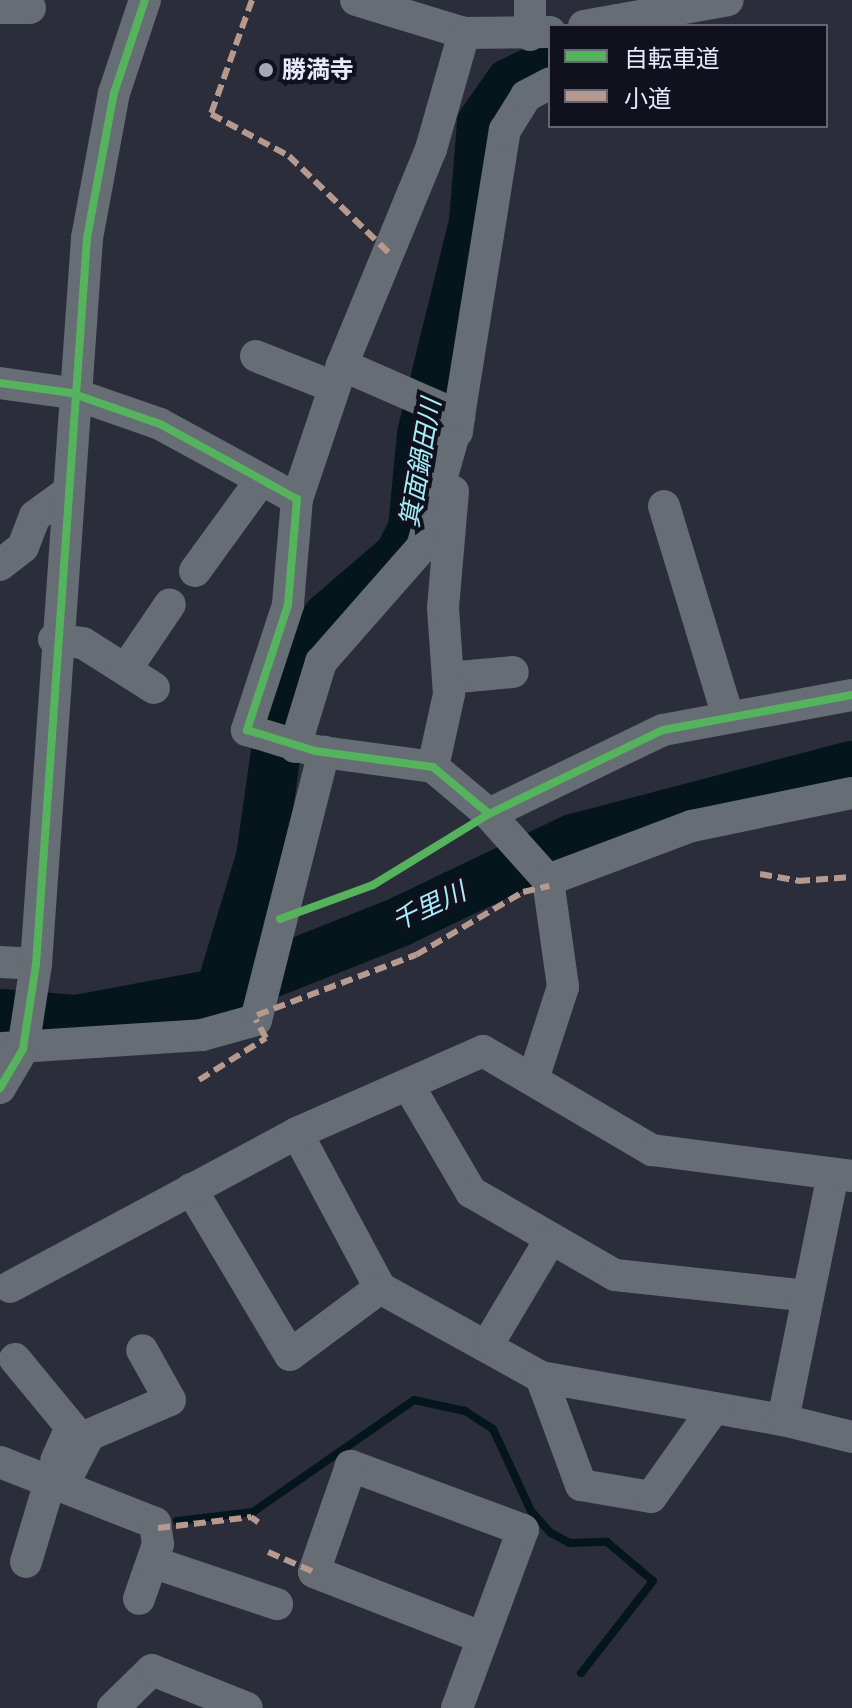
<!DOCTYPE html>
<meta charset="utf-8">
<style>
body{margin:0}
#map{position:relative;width:852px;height:1708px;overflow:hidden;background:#2b2d3b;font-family:Raleway,"Noto Sans JP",sans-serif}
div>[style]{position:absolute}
.stream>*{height:8px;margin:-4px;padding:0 4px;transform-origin:4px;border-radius:4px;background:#04161b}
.river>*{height:50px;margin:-25px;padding:0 25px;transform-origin:25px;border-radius:25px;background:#04161b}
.minor>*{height:32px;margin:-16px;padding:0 16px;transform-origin:16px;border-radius:16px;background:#666d74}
.quiet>*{height:6px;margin-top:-3px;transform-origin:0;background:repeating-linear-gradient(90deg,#b69a8f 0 12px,transparent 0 18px)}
.cycleway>*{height:8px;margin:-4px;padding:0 4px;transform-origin:4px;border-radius:4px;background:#56b35d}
.dots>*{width:22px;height:22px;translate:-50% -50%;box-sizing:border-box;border:4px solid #10111d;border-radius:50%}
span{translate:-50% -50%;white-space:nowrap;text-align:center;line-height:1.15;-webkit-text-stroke:8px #10111d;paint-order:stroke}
.poi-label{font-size:24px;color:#e6e9fb;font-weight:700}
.left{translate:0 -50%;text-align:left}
.water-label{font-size:26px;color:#a6edf9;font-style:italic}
.legend{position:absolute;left:548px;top:24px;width:280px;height:104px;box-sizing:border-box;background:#10111d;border:2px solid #666776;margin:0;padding:10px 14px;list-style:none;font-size:24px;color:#e6e9fb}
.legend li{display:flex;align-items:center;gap:16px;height:40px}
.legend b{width:40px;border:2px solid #666776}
</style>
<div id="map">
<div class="stream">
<div style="left:177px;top:1521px;width:77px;rotate:-6.8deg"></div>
<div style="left:253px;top:1512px;width:196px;rotate:-34.8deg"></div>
<div style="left:414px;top:1400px;width:52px;rotate:12.2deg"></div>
<div style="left:465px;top:1411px;width:33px;rotate:33deg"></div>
<div style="left:493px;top:1429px;width:90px;rotate:65.1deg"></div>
<div style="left:531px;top:1511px;width:30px;rotate:48deg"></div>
<div style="left:551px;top:1533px;width:21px;rotate:28deg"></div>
<div style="left:570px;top:1543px;width:37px;rotate:-2deg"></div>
<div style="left:607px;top:1542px;width:60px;rotate:40.3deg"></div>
<div style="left:653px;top:1581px;width:117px;rotate:128deg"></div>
</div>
<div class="river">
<div style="left:220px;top:993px;width:142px;rotate:-73.2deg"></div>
<div style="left:261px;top:857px;width:128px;rotate:-81.9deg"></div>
<div style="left:279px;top:730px;width:78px;rotate:-72deg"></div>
<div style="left:303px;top:656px;width:46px;rotate:-57.3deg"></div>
<div style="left:328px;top:617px;width:94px;rotate:-40.7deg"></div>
<div style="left:399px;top:556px;width:30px;rotate:-63deg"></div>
<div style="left:413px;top:529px;width:95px;rotate:-84.6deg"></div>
<div style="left:422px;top:434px;width:218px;rotate:-76.2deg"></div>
<div style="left:474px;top:222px;width:99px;rotate:-85.4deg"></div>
<div style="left:482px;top:123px;width:49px;rotate:-55deg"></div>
<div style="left:510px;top:83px;width:44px;rotate:-25.4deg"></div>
<div style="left:0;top:1014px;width:76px;rotate:4.5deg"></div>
<div style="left:76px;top:1020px;width:147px;rotate:-10.6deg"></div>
<div style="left:220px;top:993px;width:193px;rotate:-21.6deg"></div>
<div style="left:399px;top:922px;width:193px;rotate:-25.5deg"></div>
<div style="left:573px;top:839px;width:288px;rotate:-14.7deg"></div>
</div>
<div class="minor">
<div style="left:356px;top:0;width:113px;rotate:17deg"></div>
<div style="left:464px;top:33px;width:86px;rotate:-0.7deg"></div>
<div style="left:530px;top:0;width:35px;rotate:90deg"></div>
<div style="left:0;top:8px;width:30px"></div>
<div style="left:584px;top:26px;width:146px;rotate:-10.2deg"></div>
<div style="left:256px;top:356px;width:84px;rotate:21.7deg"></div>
<div style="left:342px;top:365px;width:128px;rotate:23.6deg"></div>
<div style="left:459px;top:416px;width:16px;rotate:97deg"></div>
<div style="left:0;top:383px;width:72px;rotate:8deg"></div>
<div style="left:71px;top:393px;width:94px;rotate:19.2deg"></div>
<div style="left:160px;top:424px;width:156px;rotate:28.7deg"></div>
<div style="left:297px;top:499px;width:106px;rotate:94.9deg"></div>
<div style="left:288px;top:605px;width:132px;rotate:108.2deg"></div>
<div style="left:247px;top:730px;width:10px;rotate:17deg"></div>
<div style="left:257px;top:733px;width:61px;rotate:17.2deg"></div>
<div style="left:315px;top:751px;width:119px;rotate:7.7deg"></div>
<div style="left:433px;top:767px;width:73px;rotate:40deg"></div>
<div style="left:489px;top:814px;width:193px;rotate:-25.8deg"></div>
<div style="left:663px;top:730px;width:192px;rotate:-10.5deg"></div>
<div style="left:297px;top:499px;width:141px;rotate:-71.4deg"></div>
<div style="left:342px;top:365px;width:234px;rotate:-67.6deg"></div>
<div style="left:431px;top:149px;width:121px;rotate:-74.1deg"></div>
<div style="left:664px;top:506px;width:220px;rotate:73.1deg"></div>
<div style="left:0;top:565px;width:29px;rotate:-38deg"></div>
<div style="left:23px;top:547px;width:33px;rotate:-69deg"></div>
<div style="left:35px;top:516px;width:37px;rotate:-36deg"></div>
<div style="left:195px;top:571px;width:112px;rotate:-54deg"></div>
<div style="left:54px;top:639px;width:29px;rotate:8deg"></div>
<div style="left:83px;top:643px;width:84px;rotate:32.4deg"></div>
<div style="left:126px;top:669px;width:78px;rotate:-55.9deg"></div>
<div style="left:448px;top:678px;width:65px;rotate:-5.3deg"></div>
<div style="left:295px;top:747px;width:89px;rotate:-73deg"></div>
<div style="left:321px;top:662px;width:153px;rotate:-48.7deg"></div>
<div style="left:422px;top:547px;width:136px;rotate:-74.2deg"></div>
<div style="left:459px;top:416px;width:290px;rotate:-80.9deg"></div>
<div style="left:505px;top:130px;width:40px;rotate:-58deg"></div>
<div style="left:526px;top:96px;width:27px;rotate:-28deg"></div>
<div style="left:433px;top:767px;width:75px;rotate:-77.6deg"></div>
<div style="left:449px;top:694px;width:86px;rotate:-94deg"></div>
<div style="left:443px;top:608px;width:117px;rotate:-85.1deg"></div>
<div style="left:489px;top:814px;width:89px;rotate:48.2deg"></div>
<div style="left:548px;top:880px;width:108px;rotate:82deg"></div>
<div style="left:563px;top:987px;width:94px;rotate:108deg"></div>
<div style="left:548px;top:880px;width:154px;rotate:-20.6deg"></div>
<div style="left:692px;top:826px;width:163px;rotate:-11.7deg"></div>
<div style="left:0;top:962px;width:36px;rotate:3deg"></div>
<div style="left:3px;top:1048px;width:199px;rotate:-3.7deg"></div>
<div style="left:202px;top:1035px;width:56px;rotate:-15.5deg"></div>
<div style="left:256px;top:1020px;width:277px;rotate:-75.8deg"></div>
<div style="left:0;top:1088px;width:45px;rotate:-59.5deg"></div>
<div style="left:23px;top:1049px;width:86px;rotate:-81.3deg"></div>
<div style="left:36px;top:964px;width:728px;rotate:-85.98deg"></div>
<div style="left:87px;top:238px;width:147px;rotate:-79.5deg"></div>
<div style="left:114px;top:93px;width:98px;rotate:-71.6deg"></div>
<div style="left:410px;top:1088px;width:121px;rotate:59.6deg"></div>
<div style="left:471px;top:1192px;width:166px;rotate:30deg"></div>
<div style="left:615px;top:1275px;width:194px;rotate:6.2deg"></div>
<div style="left:297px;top:1133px;width:176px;rotate:61.8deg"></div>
<div style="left:380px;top:1288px;width:184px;rotate:28.9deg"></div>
<div style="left:541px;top:1377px;width:246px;rotate:10.1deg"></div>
<div style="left:783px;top:1420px;width:251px;rotate:-78.5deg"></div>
<div style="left:191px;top:1189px;width:193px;rotate:59.2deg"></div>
<div style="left:290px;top:1355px;width:112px;rotate:-36.7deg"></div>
<div style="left:10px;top:1287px;width:326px;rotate:-28.2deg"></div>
<div style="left:297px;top:1133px;width:203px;rotate:-23.8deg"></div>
<div style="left:483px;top:1051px;width:196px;rotate:30.4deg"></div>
<div style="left:652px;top:1150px;width:202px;rotate:7.4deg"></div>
<div style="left:488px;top:1344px;width:121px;rotate:-59.2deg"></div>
<div style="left:15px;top:1359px;width:88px;rotate:50.5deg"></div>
<div style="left:71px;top:1427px;width:36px;rotate:114deg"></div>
<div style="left:541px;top:1377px;width:115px;rotate:69.7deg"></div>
<div style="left:581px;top:1485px;width:71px;rotate:9.7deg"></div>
<div style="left:651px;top:1497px;width:109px;rotate:-54.7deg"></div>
<div style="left:783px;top:1420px;width:71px;rotate:13.8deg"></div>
<div style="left:0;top:1462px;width:167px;rotate:21.5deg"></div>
<div style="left:155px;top:1523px;width:21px;rotate:82deg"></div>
<div style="left:158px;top:1544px;width:58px;rotate:109.1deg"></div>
<div style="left:62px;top:1487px;width:59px;rotate:-62.6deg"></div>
<div style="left:89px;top:1435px;width:88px;rotate:-23.4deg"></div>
<div style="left:170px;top:1400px;width:57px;rotate:-119.2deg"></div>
<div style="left:26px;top:1562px;width:80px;rotate:-73.4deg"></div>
<div style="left:152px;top:1562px;width:132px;rotate:18.6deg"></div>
<div style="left:113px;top:1708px;width:54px;rotate:-44.3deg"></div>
<div style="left:152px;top:1670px;width:102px;rotate:21.8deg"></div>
<div style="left:457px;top:1708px;width:190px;rotate:-69.7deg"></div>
<div style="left:523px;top:1530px;width:184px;rotate:-159.6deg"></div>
<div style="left:351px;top:1466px;width:112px;rotate:109.2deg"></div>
<div style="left:314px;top:1572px;width:181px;rotate:21.3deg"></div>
</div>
<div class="quiet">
<div style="left:252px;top:0;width:121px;rotate:109.8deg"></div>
<div style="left:211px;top:114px;width:89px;rotate:28.3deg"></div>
<div style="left:289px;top:156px;width:139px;rotate:44.1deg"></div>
<div style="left:760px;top:874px;width:39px;rotate:10deg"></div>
<div style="left:798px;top:881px;width:54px;rotate:-4.2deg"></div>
<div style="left:257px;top:1015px;width:170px;rotate:-20.7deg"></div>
<div style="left:416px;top:955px;width:124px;rotate:-30.5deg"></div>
<div style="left:523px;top:892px;width:27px;rotate:-13deg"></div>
<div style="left:199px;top:1080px;width:79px;rotate:-32.1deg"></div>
<div style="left:266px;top:1038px;width:21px;rotate:-119deg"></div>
<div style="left:158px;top:1528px;width:94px;rotate:-6.7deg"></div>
<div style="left:251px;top:1517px;width:9px;rotate:36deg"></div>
<div style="left:268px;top:1552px;width:50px;rotate:23.5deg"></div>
</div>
<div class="cycleway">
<div style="left:0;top:383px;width:72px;rotate:8deg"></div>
<div style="left:71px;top:393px;width:94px;rotate:19.2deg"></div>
<div style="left:160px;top:424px;width:156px;rotate:28.7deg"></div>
<div style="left:297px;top:499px;width:106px;rotate:94.9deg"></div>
<div style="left:288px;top:605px;width:132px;rotate:108.2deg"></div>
<div style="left:247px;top:730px;width:10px;rotate:17deg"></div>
<div style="left:257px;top:733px;width:61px;rotate:17.2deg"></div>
<div style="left:315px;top:751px;width:119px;rotate:7.7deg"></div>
<div style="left:433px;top:767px;width:73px;rotate:40deg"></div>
<div style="left:489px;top:814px;width:193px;rotate:-25.8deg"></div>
<div style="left:663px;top:730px;width:192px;rotate:-10.5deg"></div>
<div style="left:280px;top:919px;width:99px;rotate:-20.1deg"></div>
<div style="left:373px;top:885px;width:136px;rotate:-31.5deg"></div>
<div style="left:0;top:1088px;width:45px;rotate:-59.5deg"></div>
<div style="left:23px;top:1049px;width:86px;rotate:-81.3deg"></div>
<div style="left:36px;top:964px;width:728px;rotate:-85.98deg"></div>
<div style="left:87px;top:238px;width:147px;rotate:-79.5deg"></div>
<div style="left:114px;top:93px;width:98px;rotate:-71.6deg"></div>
</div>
<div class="dots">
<div style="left:266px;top:70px;background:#a5a7b8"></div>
</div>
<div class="poi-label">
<span class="left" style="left:282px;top:70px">勝満寺</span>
</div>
<div class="water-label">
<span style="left:421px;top:463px;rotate:-80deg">箕面鍋田川</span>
<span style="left:429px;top:907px;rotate:-25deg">千里川</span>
</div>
<ul class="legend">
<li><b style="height:10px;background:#56b35d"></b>自転車道</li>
<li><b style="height:10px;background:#b69a8f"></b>小道</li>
</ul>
</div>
